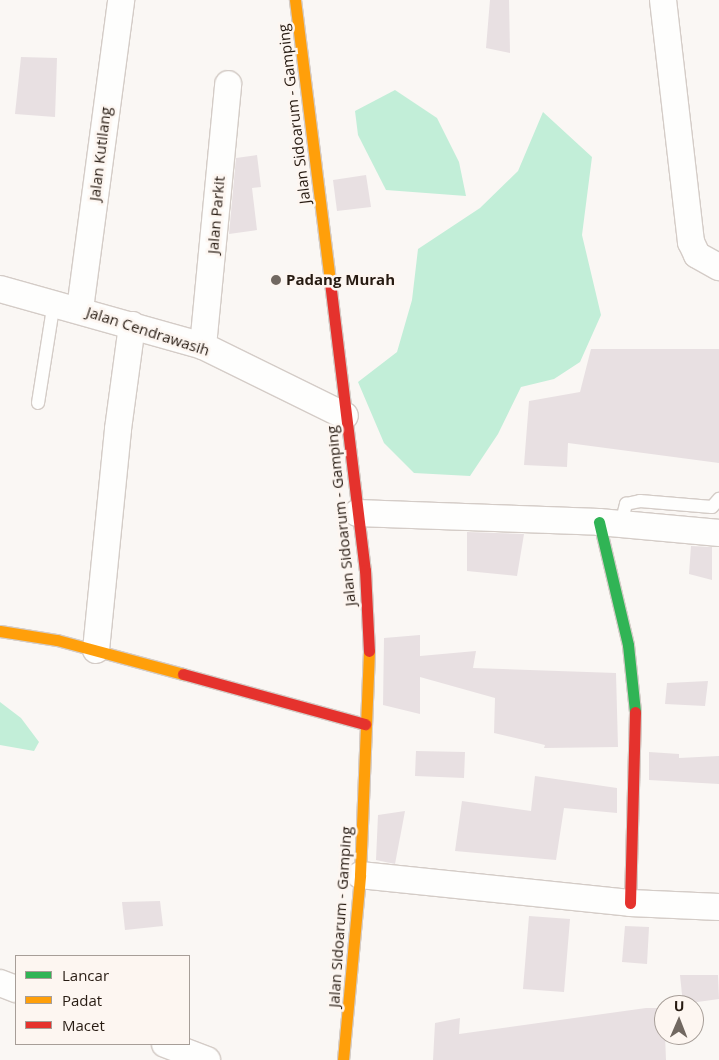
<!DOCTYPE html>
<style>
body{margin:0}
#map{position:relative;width:719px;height:1060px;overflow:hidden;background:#faf7f4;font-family:"Open Sans",sans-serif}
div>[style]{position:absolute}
.green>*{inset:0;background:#c2eed8}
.building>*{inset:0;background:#e8e0e2}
.roads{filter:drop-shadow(1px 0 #d4ccc7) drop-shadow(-1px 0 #d4ccc7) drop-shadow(0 1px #d4ccc7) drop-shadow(0 -1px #d4ccc7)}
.lane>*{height:12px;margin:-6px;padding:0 6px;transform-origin:6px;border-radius:6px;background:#fefefd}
.street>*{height:26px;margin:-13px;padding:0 13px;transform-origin:13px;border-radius:13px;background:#fefefd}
.fast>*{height:11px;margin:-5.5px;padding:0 5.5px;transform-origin:5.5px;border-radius:5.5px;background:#30b455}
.slow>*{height:11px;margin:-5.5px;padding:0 5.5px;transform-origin:5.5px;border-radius:5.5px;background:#ff9f0a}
.jam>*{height:11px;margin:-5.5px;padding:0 5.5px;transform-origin:5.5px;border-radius:5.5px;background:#e5322d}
.dots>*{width:14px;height:14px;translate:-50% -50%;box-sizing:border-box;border:2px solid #fdf6f1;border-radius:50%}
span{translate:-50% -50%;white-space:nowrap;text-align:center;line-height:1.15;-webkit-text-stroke:5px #fdf6f1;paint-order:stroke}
.street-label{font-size:15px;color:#271b12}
.poi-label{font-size:15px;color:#271b12;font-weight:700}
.left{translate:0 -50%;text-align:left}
.legend{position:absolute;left:15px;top:955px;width:175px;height:90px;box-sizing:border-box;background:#fdf6f1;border:1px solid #a79e98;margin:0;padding:6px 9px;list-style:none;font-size:15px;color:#271b12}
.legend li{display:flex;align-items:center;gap:10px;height:25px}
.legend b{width:25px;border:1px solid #a79e98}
.north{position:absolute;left:654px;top:995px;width:50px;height:50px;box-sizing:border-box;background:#fdf6f1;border:1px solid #a79e98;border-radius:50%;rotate:1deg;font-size:14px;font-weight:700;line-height:20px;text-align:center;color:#271b12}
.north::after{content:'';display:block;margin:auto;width:18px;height:22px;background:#716861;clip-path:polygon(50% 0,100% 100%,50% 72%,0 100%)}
</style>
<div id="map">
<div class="green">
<div style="clip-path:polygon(395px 90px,437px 118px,459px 162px,466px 196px,386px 190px,358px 135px,355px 111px)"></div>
<div style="clip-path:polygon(543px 112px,592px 157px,582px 235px,601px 315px,580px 362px,554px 379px,521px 387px,498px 434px,470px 476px,414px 473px,384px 443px,358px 382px,397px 352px,412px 300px,418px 249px,480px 208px,518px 171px)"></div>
<div style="clip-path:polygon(0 702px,21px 718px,39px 742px,34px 751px,0 745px)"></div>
</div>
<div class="building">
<div style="clip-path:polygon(490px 0,509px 0,510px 53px,486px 48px)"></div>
<div style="clip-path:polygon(21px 57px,57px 58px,55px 117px,15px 114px)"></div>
<div style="clip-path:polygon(257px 155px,261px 187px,252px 188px,257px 230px,229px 234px,236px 158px)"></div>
<div style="clip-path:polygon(366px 175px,371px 207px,337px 211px,333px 180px)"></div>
<div style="clip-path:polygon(591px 349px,719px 349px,719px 463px,568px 443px,567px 467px,524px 465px,529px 401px,580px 392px)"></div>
<div style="clip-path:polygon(467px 532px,524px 534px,517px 576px,467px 571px)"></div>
<div style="clip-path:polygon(691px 546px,712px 547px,712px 580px,689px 574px)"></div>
<div style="clip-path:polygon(420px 635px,420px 656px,476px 651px,473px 668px,616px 673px,618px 747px,544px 748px,545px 745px,494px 733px,495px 698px,420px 677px,420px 714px,383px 705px,384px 638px)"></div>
<div style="clip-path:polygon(708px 681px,705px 706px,665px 704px,667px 683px)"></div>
<div style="clip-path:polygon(416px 751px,465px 752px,464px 778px,415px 776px)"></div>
<div style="clip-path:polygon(649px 752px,679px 754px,679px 758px,719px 756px,719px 784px,649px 780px)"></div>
<div style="clip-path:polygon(535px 776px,617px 788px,617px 813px,564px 808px,556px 860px,455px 851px,462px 801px,531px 811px)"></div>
<div style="clip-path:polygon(405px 811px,395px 864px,376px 860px,378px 815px)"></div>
<div style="clip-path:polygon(160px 901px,163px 926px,125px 930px,122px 902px)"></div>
<div style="clip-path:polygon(529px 916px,570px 919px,564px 992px,523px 989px)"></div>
<div style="clip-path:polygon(625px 926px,649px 927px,647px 964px,622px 962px)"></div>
<div style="clip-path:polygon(680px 975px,718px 975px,719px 999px,683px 1004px)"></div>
<div style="clip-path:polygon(646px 1008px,664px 1008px,666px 1060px,433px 1060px,435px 1023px,460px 1018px,459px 1034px)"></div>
</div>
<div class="roads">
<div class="lane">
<div style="left:38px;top:403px;width:102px;rotate:-81deg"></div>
<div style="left:621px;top:524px;width:21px;rotate:-76deg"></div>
<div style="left:626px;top:504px;width:14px;rotate:-12deg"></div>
<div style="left:640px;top:501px;width:72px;rotate:4.8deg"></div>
<div style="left:712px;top:507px;width:11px;rotate:-49deg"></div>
</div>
<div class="street">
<div style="left:663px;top:0;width:244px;rotate:83.4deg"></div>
<div style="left:691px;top:242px;width:14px;rotate:65deg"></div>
<div style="left:697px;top:255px;width:25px;rotate:29deg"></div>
<div style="left:0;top:289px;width:211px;rotate:15.7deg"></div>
<div style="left:203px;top:346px;width:158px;rotate:26.2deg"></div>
<div style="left:80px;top:309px;width:312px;rotate:-82.4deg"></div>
<div style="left:203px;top:346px;width:263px;rotate:-84.5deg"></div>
<div style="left:357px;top:513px;width:242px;rotate:2.1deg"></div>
<div style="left:599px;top:522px;width:121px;rotate:5.2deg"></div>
<div style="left:96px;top:650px;width:222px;rotate:-84.3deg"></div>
<div style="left:118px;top:429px;width:105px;rotate:-82.3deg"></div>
<div style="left:360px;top:875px;width:271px;rotate:5.9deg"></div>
<div style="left:630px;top:903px;width:89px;rotate:2.6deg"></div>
<div style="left:0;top:983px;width:17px;rotate:21deg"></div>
<div style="left:165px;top:1044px;width:45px;rotate:20.9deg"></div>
</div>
<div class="fast">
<div style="left:599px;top:522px;width:126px;rotate:76.7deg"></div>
<div style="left:628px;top:645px;width:67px;rotate:84deg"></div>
</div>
<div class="slow">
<div style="left:295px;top:0;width:284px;rotate:82.9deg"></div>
<div style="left:0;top:631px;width:58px;rotate:9deg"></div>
<div style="left:57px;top:640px;width:131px;rotate:15.1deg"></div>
<div style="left:343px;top:1060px;width:186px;rotate:-84.7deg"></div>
<div style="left:360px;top:875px;width:224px;rotate:-87.7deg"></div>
</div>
<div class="jam">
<div style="left:330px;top:282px;width:290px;rotate:83.1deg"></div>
<div style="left:365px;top:570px;width:81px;rotate:87.2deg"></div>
<div style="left:183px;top:674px;width:189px;rotate:15.4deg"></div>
<div style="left:630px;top:903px;width:191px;rotate:-88.5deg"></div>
</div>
</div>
<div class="dots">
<div style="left:276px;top:280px;background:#716861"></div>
</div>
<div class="street-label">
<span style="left:294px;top:114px;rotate:-97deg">Jalan Sidoarum - Gamping</span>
<span style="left:100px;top:154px;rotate:-83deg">Jalan Kutilang</span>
<span style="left:216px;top:215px;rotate:-85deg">Jalan Parkit</span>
<span style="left:148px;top:331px;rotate:18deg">Jalan Cendrawasih</span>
<span style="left:341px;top:516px;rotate:-96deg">Jalan Sidoarum - Gamping</span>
<span style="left:340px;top:917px;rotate:-86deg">Jalan Sidoarum - Gamping</span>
</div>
<div class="poi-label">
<span class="left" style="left:286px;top:280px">Padang Murah</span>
</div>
<ul class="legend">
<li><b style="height:6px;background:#30b455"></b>Lancar</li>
<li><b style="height:6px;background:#ff9f0a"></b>Padat</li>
<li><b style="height:6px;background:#e5322d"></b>Macet</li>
</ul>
<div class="north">U</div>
</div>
